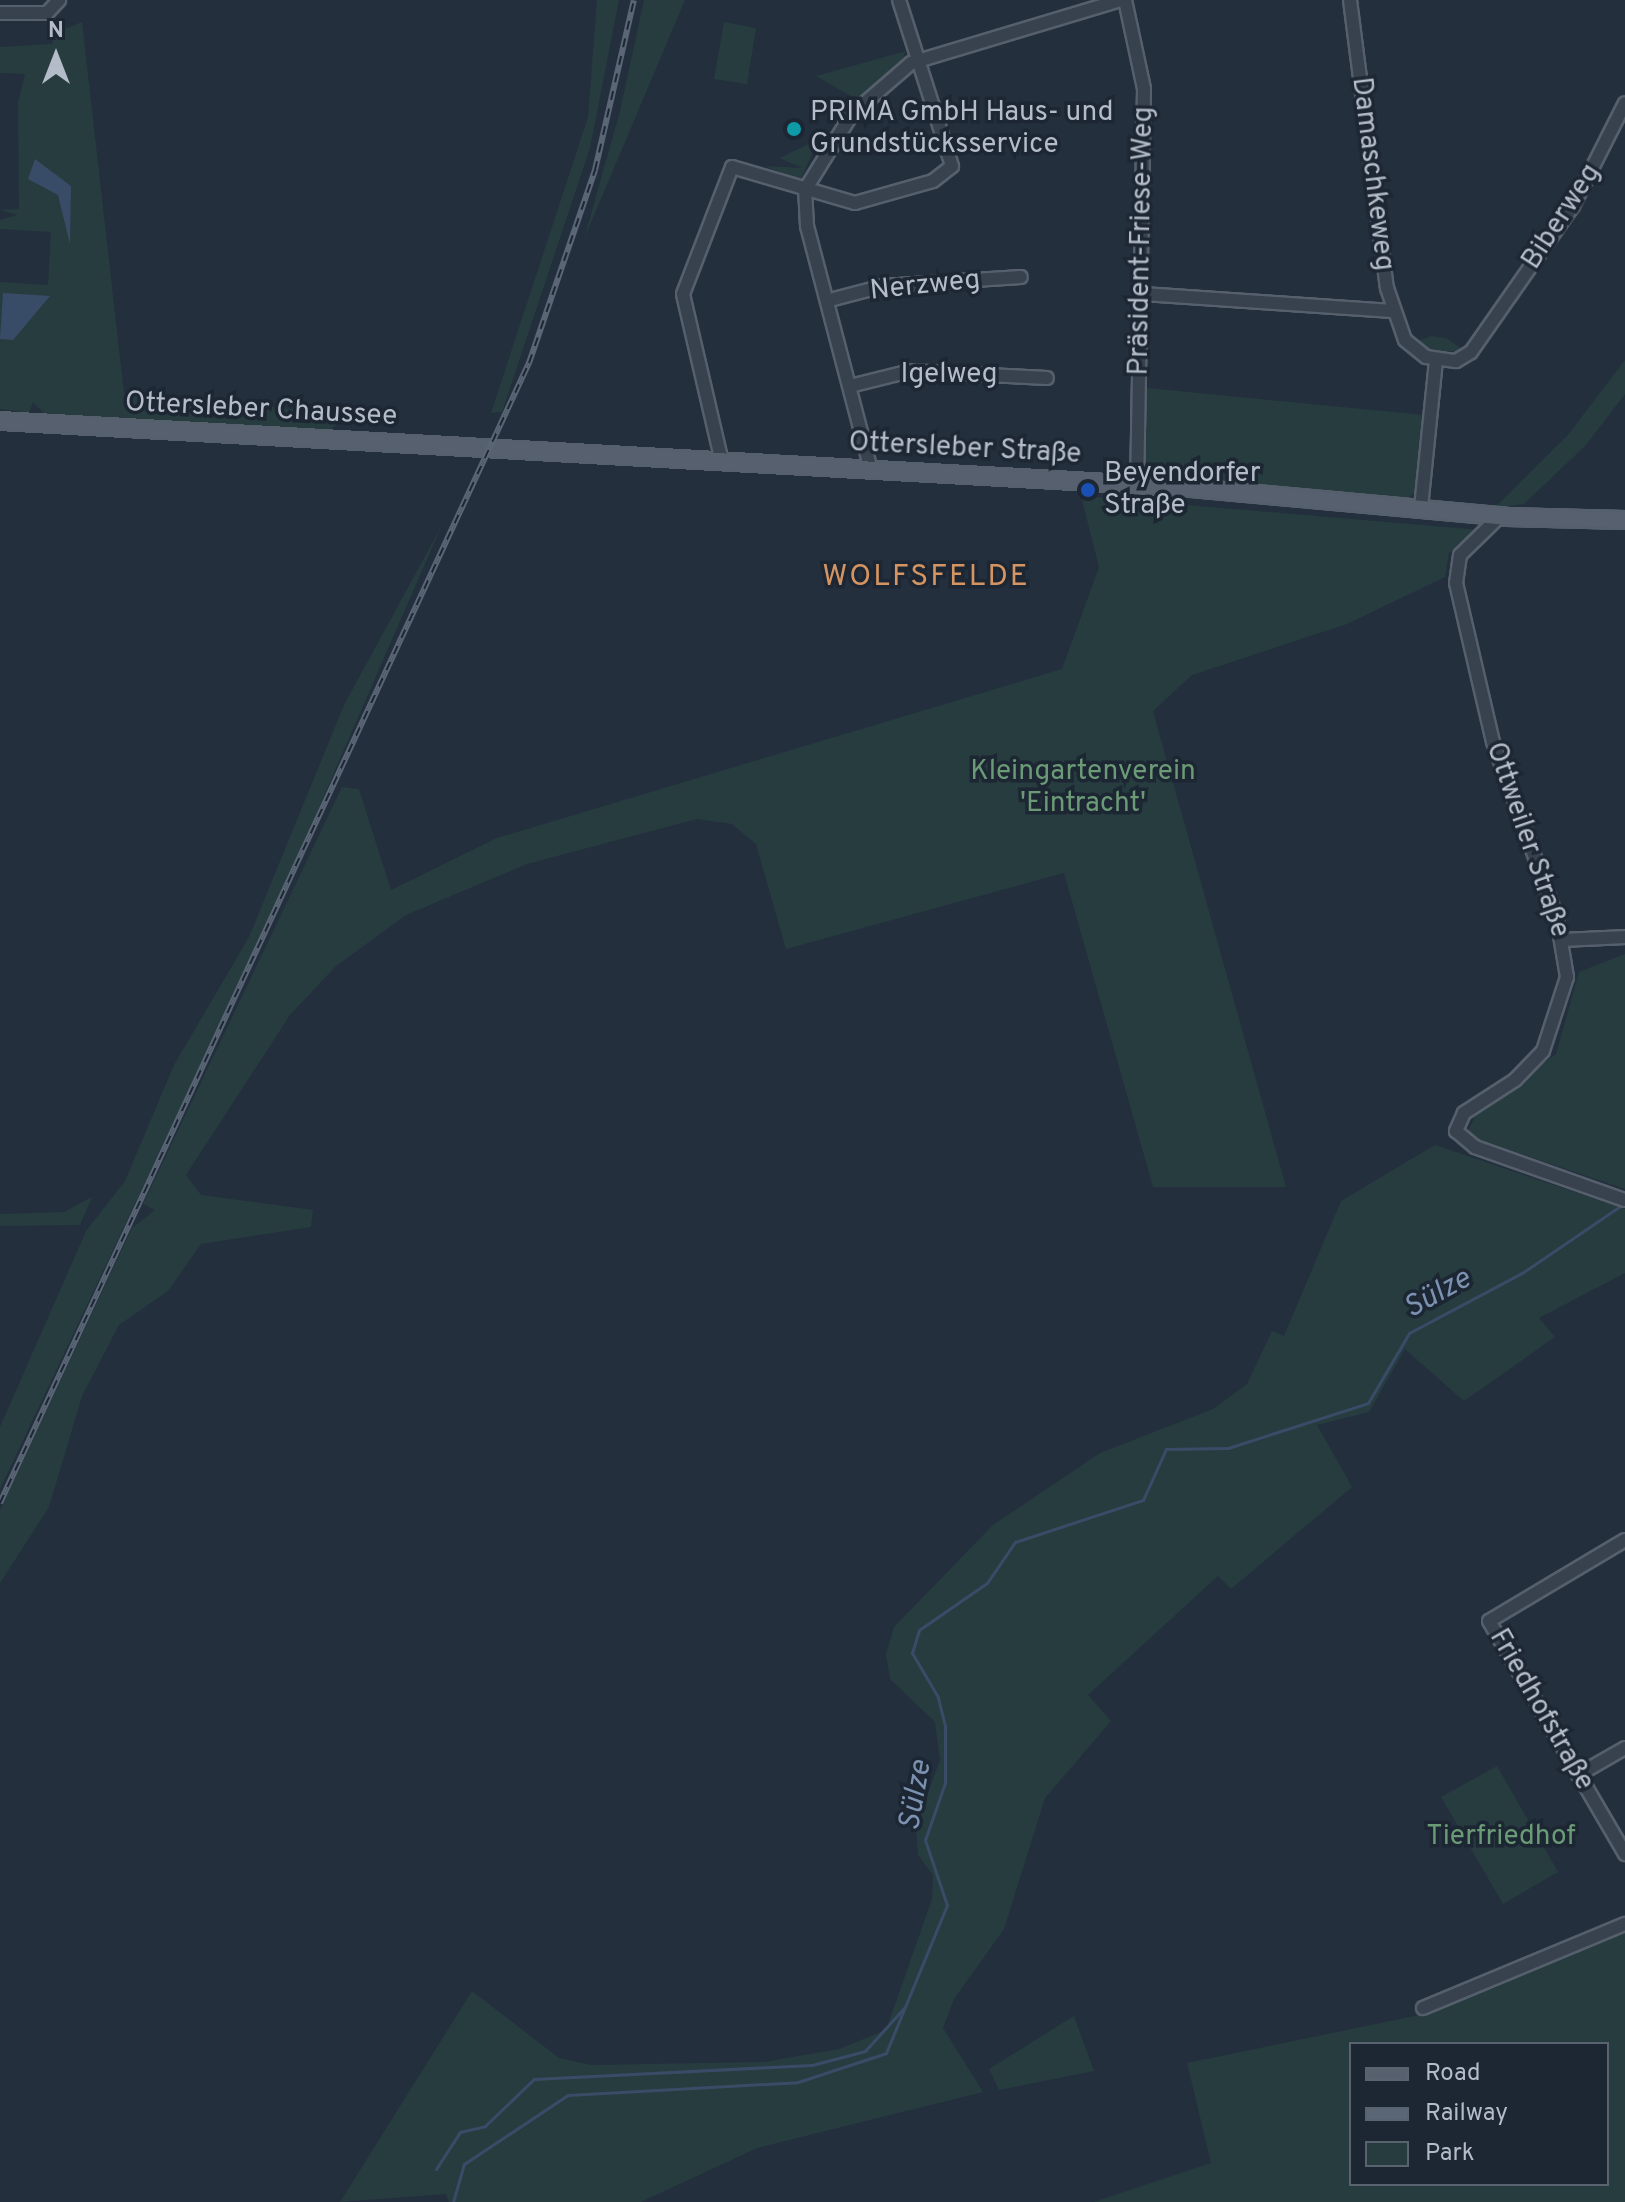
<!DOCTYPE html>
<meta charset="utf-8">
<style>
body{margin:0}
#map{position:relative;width:1625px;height:2202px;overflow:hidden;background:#242f3e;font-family:Overpass,sans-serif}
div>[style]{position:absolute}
.green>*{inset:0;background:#263c3f}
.water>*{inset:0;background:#394c67}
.stream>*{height:3px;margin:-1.5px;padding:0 1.5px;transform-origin:1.5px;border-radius:1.5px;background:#394c67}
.roads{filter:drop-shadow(2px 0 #565f6c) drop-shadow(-2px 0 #565f6c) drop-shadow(0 2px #565f6c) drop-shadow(0 -2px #565f6c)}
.minor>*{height:12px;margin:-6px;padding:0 6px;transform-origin:6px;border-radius:6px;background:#38414e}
.major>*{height:16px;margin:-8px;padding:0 8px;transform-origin:8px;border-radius:8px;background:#56606e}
.rail>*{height:6px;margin-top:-3px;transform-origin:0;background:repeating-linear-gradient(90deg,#1d2633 0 9px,#5a6575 0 18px);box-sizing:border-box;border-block:2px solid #5a6575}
.dots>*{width:22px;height:22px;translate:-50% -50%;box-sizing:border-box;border:4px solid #1d2633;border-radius:50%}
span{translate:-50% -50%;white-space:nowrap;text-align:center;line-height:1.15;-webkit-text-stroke:7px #1d2633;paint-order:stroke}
.poi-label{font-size:28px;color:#b4bcc9}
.left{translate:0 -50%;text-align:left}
.street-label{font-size:28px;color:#b4bcc9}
.park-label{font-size:28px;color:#6b9a76}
.neighbourhood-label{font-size:30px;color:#d59563;letter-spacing:2px}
.water-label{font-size:30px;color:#7c92b1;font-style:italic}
.legend{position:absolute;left:1349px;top:2042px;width:260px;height:144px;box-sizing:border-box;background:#1d2633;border:2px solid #59626f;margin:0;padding:10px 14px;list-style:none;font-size:24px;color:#b4bcc9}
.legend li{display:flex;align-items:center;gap:16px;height:40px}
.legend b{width:40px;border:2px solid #59626f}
.north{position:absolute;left:16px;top:16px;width:80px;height:80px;-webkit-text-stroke:6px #1d2633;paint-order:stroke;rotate:0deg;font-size:22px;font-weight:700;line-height:32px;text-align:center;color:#b4bcc9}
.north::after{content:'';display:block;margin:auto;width:28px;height:36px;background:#b4bcc9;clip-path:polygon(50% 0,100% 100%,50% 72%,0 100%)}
</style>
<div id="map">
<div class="green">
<div style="clip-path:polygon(597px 0,619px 0,590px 148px,502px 412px,491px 413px,588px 117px)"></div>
<div style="clip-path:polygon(644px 0,685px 0,584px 239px,620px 111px)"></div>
<div style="clip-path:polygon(82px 22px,124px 393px,355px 415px,326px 431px,90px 419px,45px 414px,33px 402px,29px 413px,0 409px,0 282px,48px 285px,51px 232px,0 229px,0 220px,17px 215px,0 210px,19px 209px,18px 102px,25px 74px,0 73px,0 47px,52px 44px,55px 33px)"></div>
<div style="clip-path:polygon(724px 22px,756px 28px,747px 84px,714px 79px)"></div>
<div style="clip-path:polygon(906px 51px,899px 66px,856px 99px,816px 76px)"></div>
<div style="clip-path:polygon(819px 139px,800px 181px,765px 166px,802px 168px,780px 158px)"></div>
<div style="clip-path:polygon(1431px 336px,1446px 338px,1465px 351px,1432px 352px,1413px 343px)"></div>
<div style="clip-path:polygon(1625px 360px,1625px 394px,1586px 445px,1524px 504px,1494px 508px,1568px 435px)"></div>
<div style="clip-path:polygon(1147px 388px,1424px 415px,1416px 492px,1404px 501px,1144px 480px)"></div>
<div style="clip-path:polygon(1081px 496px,1480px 530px,1449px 553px,1445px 577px,1347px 624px,1192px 675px,1153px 711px,1286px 1187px,1153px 1187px,1064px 873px,786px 949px,756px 844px,732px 824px,697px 819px,527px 864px,406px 915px,336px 966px,290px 1015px,186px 1175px,201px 1195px,313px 1210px,311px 1227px,201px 1244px,168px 1291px,119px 1325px,82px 1396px,49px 1507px,0 1583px,0 1510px,132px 1228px,155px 1210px,143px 1204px,342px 787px,359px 789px,391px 890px,497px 838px,1062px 669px,1099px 567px)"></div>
<div style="clip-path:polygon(441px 527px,279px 899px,0 1489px,0 1427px,86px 1231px,125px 1181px,174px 1065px,249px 937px,344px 705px)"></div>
<div style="clip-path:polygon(1625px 954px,1625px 1189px,1466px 1135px,1478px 1110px,1556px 1054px,1579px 972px)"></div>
<div style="clip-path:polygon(1435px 1145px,1625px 1209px,1625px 1273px,1539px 1318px,1555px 1337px,1464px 1401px,1405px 1349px,1369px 1412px,1317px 1425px,1352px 1487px,1231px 1589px,1218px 1576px,1088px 1695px,1111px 1721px,1045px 1798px,1004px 1929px,954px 1999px,943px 2028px,983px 2092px,757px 2148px,641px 2202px,449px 2202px,446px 2194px,340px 2202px,472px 1991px,559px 2058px,591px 2065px,764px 2062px,839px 2049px,886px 2030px,932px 1899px,933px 1875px,918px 1855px,916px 1826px,940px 1760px,935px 1722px,890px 1679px,886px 1654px,894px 1627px,993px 1525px,1100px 1453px,1213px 1409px,1247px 1384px,1272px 1331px,1284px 1336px,1341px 1201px)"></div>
<div style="clip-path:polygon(92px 1197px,80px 1225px,0 1226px,0 1214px,64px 1212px)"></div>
<div style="clip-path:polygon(1497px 1766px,1558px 1872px,1503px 1904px,1441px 1797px)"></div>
<div style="clip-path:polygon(evenodd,1625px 1930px,1625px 2202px,1094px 2202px,1211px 2163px,1187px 2063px,1434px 2012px,1625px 1930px,1351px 2044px,1607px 2044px,1607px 2184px,1351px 2184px,1351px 2044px)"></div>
<div style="clip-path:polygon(1074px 2016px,1094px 2071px,999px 2090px,989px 2069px)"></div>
</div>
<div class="water">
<div style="clip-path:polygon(35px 159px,71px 186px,70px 244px,58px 195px,28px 179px)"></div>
<div style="clip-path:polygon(3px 293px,50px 296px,13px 340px,0 339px)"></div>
</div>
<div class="stream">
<div style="left:436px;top:2169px;width:44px;rotate:-57deg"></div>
<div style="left:460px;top:2132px;width:26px;rotate:-13deg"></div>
<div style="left:485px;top:2126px;width:68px;rotate:-43.8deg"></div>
<div style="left:534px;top:2079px;width:278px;rotate:-2.9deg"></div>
<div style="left:812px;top:2065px;width:55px;rotate:-14.8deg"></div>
<div style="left:865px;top:2051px;width:58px;rotate:-47.8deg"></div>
<div style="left:453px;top:2202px;width:40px;rotate:-74deg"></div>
<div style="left:464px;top:2164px;width:125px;rotate:-33.6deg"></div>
<div style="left:568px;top:2095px;width:230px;rotate:-3.2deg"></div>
<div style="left:798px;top:2082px;width:93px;rotate:-18.2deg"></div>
<div style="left:886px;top:2053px;width:160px;rotate:-67.6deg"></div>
<div style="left:947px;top:1905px;width:69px;rotate:-108.7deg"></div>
<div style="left:925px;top:1840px;width:60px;rotate:-70.7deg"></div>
<div style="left:945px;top:1783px;width:57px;rotate:-90deg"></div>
<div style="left:945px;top:1726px;width:30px;rotate:-104deg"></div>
<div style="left:938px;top:1697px;width:51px;rotate:-120.6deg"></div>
<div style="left:912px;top:1653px;width:24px;rotate:-73deg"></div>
<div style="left:919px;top:1630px;width:83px;rotate:-34.7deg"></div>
<div style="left:987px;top:1583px;width:50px;rotate:-55.7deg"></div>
<div style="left:1015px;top:1542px;width:135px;rotate:-18.2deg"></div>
<div style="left:1143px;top:1500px;width:56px;rotate:-65.7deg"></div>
<div style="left:1166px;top:1449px;width:62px;rotate:-0.9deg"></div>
<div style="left:1228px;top:1448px;width:147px;rotate:-17.8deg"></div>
<div style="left:1368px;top:1403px;width:81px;rotate:-59.6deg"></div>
<div style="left:1409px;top:1333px;width:128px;rotate:-28deg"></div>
<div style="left:1522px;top:1273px;width:122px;rotate:-34.3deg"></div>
</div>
<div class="roads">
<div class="minor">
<div style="left:1125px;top:0;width:91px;rotate:77.9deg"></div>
<div style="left:1144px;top:89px;width:396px;rotate:91deg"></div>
<div style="left:1350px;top:0;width:290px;rotate:82.7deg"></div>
<div style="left:1387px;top:288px;width:55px;rotate:70.9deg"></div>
<div style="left:1405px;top:340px;width:27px;rotate:39deg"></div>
<div style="left:1426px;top:357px;width:30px;rotate:8deg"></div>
<div style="left:1456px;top:361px;width:17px;rotate:-31deg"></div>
<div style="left:1471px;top:352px;width:178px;rotate:-55.1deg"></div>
<div style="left:1573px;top:206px;width:115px;rotate:-63.2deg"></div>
<div style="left:0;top:13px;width:47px"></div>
<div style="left:47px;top:13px;width:18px;rotate:-47deg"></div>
<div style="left:1142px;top:294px;width:252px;rotate:3.9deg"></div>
<div style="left:830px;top:300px;width:55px;rotate:-14.8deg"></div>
<div style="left:883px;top:286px;width:138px;rotate:-3.7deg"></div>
<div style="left:854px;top:385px;width:58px;rotate:-14deg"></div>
<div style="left:910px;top:371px;width:137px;rotate:2.9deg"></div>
<div style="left:722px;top:462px;width:172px;rotate:-103.1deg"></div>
<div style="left:683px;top:294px;width:136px;rotate:-68.9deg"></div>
<div style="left:732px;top:167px;width:128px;rotate:16.3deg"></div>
<div style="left:855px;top:203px;width:81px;rotate:-15.8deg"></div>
<div style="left:933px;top:181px;width:24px;rotate:-38deg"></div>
<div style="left:952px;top:166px;width:174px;rotate:-107.7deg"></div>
<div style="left:871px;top:470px;width:252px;rotate:-104.7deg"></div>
<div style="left:807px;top:226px;width:36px;rotate:-93deg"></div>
<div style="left:805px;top:190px;width:89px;rotate:-58.3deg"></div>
<div style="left:852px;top:114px;width:78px;rotate:-40.8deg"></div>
<div style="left:911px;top:63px;width:219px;rotate:-16.7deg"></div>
<div style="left:1421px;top:508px;width:149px;rotate:-84.2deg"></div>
<div style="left:1499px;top:517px;width:54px;rotate:135.7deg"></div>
<div style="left:1460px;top:555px;width:28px;rotate:98deg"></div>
<div style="left:1456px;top:583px;width:163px;rotate:76.9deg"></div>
<div style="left:1493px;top:742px;width:187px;rotate:70deg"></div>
<div style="left:1557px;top:918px;width:60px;rotate:80.4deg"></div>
<div style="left:1567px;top:977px;width:78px;rotate:108deg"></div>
<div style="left:1543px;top:1051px;width:40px;rotate:134deg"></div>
<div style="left:1515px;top:1080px;width:61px;rotate:147.1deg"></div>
<div style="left:1464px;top:1113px;width:20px;rotate:114deg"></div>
<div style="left:1456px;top:1131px;width:25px;rotate:40deg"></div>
<div style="left:1475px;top:1147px;width:159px;rotate:19.5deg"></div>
<div style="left:1563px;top:940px;width:62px;rotate:-2.8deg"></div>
<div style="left:1625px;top:1540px;width:158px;rotate:149.2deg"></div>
<div style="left:1489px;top:1621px;width:270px;rotate:59.7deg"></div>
<div style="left:1578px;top:1775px;width:54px;rotate:-29.9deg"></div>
<div style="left:1423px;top:2008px;width:219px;rotate:-22.6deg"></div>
</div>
<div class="major">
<div style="left:0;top:421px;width:1182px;rotate:3.2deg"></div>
<div style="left:1180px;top:487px;width:328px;rotate:5.2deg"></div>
<div style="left:1507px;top:517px;width:118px;rotate:1.5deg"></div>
</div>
</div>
<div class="rail">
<div style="left:0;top:1503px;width:1257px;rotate:-65.11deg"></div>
<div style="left:529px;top:363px;width:204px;rotate:-71.1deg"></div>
<div style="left:595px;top:170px;width:174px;rotate:-77.1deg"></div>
</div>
<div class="dots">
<div style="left:794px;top:129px;background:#0f9aa8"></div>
<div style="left:1088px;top:490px;background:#1a4fb4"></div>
</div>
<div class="poi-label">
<span class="left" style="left:810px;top:129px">PRIMA GmbH Haus- und<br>Grundstücksservice</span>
<span class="left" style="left:1104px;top:490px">Beyendorfer<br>Straße</span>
</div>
<div class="street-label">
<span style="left:1372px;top:174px;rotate:83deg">Damaschkeweg</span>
<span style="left:1562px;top:217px;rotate:-57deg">Biberweg</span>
<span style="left:1142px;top:241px;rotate:-89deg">Präsident-Friese-Weg</span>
<span style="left:925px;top:286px;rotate:-6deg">Nerzweg</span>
<span style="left:949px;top:375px">Igelweg</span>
<span style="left:261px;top:410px;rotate:3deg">Ottersleber Chaussee</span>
<span style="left:965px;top:449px;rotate:3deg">Ottersleber Straße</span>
<span style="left:1527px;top:840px;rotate:71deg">Ottweiler Straße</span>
<span style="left:1541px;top:1710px;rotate:60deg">Friedhofstraße</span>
</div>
<div class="park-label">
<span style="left:1083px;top:788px">Kleingartenverein<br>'Eintracht'</span>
<span style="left:1501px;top:1837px">Tierfriedhof</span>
</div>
<div class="neighbourhood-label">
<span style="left:926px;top:578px">WOLFSFELDE</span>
</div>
<div class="water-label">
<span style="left:1438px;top:1295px;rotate:-29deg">Sülze</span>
<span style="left:917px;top:1796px;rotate:-80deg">Sülze</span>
</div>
<ul class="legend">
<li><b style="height:10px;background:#56606e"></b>Road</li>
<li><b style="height:10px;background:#5a6575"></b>Railway</li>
<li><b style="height:22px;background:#263c3f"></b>Park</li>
</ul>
<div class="north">N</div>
</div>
